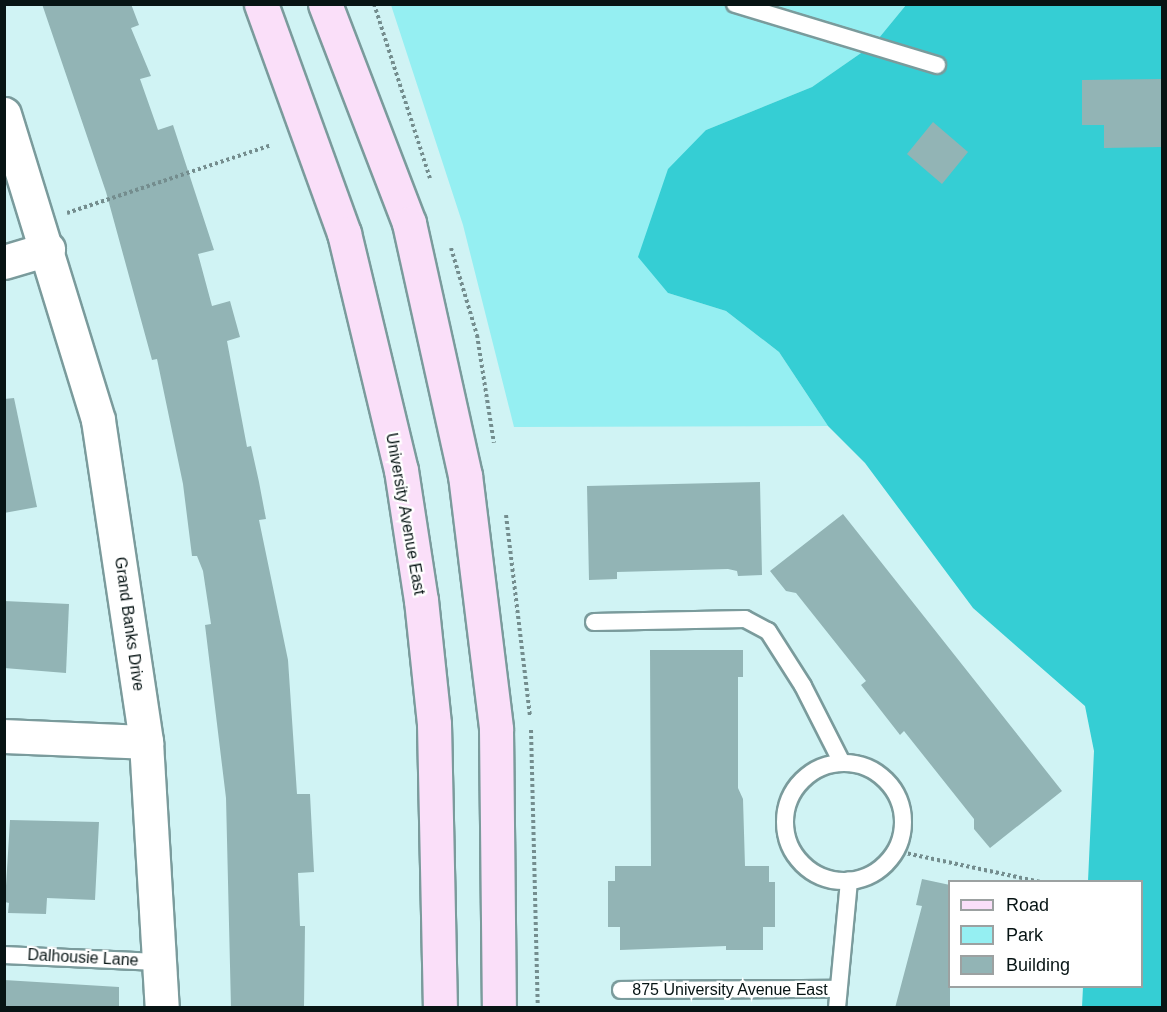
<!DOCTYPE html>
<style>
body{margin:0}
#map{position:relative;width:1167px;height:1012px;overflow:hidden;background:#d0f3f4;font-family:Helvetica,sans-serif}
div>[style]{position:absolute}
.green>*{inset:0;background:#95eff2}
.forest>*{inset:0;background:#35ced4}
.building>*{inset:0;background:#92b4b5}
.path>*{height:4px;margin-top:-2px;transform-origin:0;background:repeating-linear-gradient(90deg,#748d8e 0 3px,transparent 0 6px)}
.roads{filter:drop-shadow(2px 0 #7a9b9c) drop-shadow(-2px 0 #7a9b9c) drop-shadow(0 2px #7a9b9c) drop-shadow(0 -2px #7a9b9c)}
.service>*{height:16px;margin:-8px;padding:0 8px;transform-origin:8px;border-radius:8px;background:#fff}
.service>.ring{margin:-8px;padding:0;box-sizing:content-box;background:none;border:16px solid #fff;border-radius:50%}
.minor>*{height:33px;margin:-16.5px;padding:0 16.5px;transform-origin:16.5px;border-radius:16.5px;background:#fff}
.secondary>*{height:33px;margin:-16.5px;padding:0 16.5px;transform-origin:16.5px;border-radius:16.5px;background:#fadff9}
span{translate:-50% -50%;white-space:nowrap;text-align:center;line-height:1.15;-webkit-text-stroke:4.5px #fff;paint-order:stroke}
.street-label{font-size:16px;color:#071414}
.frame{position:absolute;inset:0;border:6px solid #071414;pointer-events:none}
.legend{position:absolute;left:948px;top:880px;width:195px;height:108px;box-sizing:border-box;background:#fff;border:2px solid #9ca1a1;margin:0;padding:8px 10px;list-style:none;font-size:18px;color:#071414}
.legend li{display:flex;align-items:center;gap:12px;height:30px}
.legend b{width:30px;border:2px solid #9ca1a1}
</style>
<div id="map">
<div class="green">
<div style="clip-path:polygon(391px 5px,906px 5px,874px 44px,812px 87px,706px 130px,668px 293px,726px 311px,779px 352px,828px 426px,514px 427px,463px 225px)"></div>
</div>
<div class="forest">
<div style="clip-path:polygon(906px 5px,1162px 5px,1162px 1007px,1082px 1007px,1083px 987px,1142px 986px,1142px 882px,1088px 881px,1094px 751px,1085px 706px,973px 608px,865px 463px,828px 426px,779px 352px,726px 311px,668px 293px,638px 257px,668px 169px,706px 130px,812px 87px,874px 44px)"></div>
</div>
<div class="building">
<div style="clip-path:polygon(42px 4px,131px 4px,139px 25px,131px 28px,151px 76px,140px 79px,158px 130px,173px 125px,214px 250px,198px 254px,212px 306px,230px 301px,240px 337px,227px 341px,247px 447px,251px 446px,259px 482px,266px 519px,259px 520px,288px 660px,297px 794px,310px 794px,314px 872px,298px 873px,300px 926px,305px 926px,304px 1007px,231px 1008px,226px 798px,205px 625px,211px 624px,203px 571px,197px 556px,192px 556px,183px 484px,157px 359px,152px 360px,106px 192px)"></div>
<div style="clip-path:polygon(1162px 79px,1162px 147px,1104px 148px,1104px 125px,1082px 125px,1082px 80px)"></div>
<div style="clip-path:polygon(933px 122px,968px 152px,942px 184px,907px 154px)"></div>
<div style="clip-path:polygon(14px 398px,37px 507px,4px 513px,4px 399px)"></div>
<div style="clip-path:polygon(760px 482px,762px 575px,738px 576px,737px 571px,728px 569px,617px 572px,617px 579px,589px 580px,587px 486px)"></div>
<div style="clip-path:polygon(843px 514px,1062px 791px,990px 848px,974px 829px,974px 819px,904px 731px,900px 735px,861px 685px,866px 681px,796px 593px,786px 591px,770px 571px)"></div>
<div style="clip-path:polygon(4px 601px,69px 604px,66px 673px,4px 668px)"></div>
<div style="clip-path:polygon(650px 650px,743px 650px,743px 677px,738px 677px,738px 788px,743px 799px,745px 866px,769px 866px,769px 882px,775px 882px,775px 927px,763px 927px,763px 950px,726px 950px,726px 946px,620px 950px,620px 927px,608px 927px,608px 881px,615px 881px,615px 866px,651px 866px)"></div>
<div style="clip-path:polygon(10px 820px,99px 822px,95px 900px,47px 898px,46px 914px,8px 913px,9px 903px,5px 902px)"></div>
<div style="clip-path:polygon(922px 879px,950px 885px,950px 1008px,895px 1008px,922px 906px,916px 905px)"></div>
<div style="clip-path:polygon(4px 980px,119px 987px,119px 1008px,4px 1008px)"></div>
</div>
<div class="path">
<div style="left:374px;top:4px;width:183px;rotate:72.2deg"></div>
<div style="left:67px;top:213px;width:215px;rotate:-18.4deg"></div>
<div style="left:451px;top:248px;width:91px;rotate:73.4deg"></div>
<div style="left:477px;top:335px;width:109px;rotate:81.1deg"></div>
<div style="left:506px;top:515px;width:202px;rotate:83.2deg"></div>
<div style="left:531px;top:730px;width:278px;rotate:88.6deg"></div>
<div style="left:896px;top:851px;width:148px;rotate:12.1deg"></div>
</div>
<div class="roads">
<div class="service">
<div style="left:735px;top:4px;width:211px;rotate:16.8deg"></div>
<div style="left:594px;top:622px;width:151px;rotate:-1.1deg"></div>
<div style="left:745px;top:619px;width:26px;rotate:28deg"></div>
<div style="left:768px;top:631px;width:65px;rotate:57.5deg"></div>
<div style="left:803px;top:686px;width:86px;rotate:63.1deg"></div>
<div class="ring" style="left:785px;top:763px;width:102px;height:102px"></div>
<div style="left:4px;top:955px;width:157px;rotate:2.6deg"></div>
<div style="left:621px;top:990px;width:217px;rotate:-0.3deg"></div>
<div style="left:837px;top:1008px;width:128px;rotate:-84.6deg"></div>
</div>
<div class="minor">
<div style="left:4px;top:114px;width:320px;rotate:72.9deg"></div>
<div style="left:98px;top:420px;width:326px;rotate:81.5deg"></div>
<div style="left:146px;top:742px;width:266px;rotate:86.6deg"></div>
<div style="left:4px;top:262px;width:46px;rotate:-16.5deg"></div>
<div style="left:4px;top:736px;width:142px;rotate:2.4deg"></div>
</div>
<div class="secondary">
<div style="left:261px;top:4px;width:244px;rotate:70.1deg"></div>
<div style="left:344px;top:233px;width:244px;rotate:76.5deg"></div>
<div style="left:401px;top:470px;width:132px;rotate:81.3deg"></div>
<div style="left:421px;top:600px;width:125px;rotate:84deg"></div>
<div style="left:434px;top:724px;width:284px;rotate:88.8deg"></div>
<div style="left:325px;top:4px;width:235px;rotate:69deg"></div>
<div style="left:409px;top:223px;width:258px;rotate:77.5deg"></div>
<div style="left:465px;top:475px;width:256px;rotate:83deg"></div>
<div style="left:496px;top:729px;width:279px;rotate:89.4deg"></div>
</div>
</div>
<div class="street-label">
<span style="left:405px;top:514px;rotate:80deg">University Avenue East</span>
<span style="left:129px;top:624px;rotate:82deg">Grand Banks Drive</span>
<span style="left:83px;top:958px;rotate:3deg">Dalhousie Lane</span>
<span style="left:730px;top:990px">875 University Avenue East</span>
</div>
<div class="frame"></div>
<ul class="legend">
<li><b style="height:8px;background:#fadff9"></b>Road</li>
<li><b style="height:16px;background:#95eff2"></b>Park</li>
<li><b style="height:16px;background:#92b4b5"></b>Building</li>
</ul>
</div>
